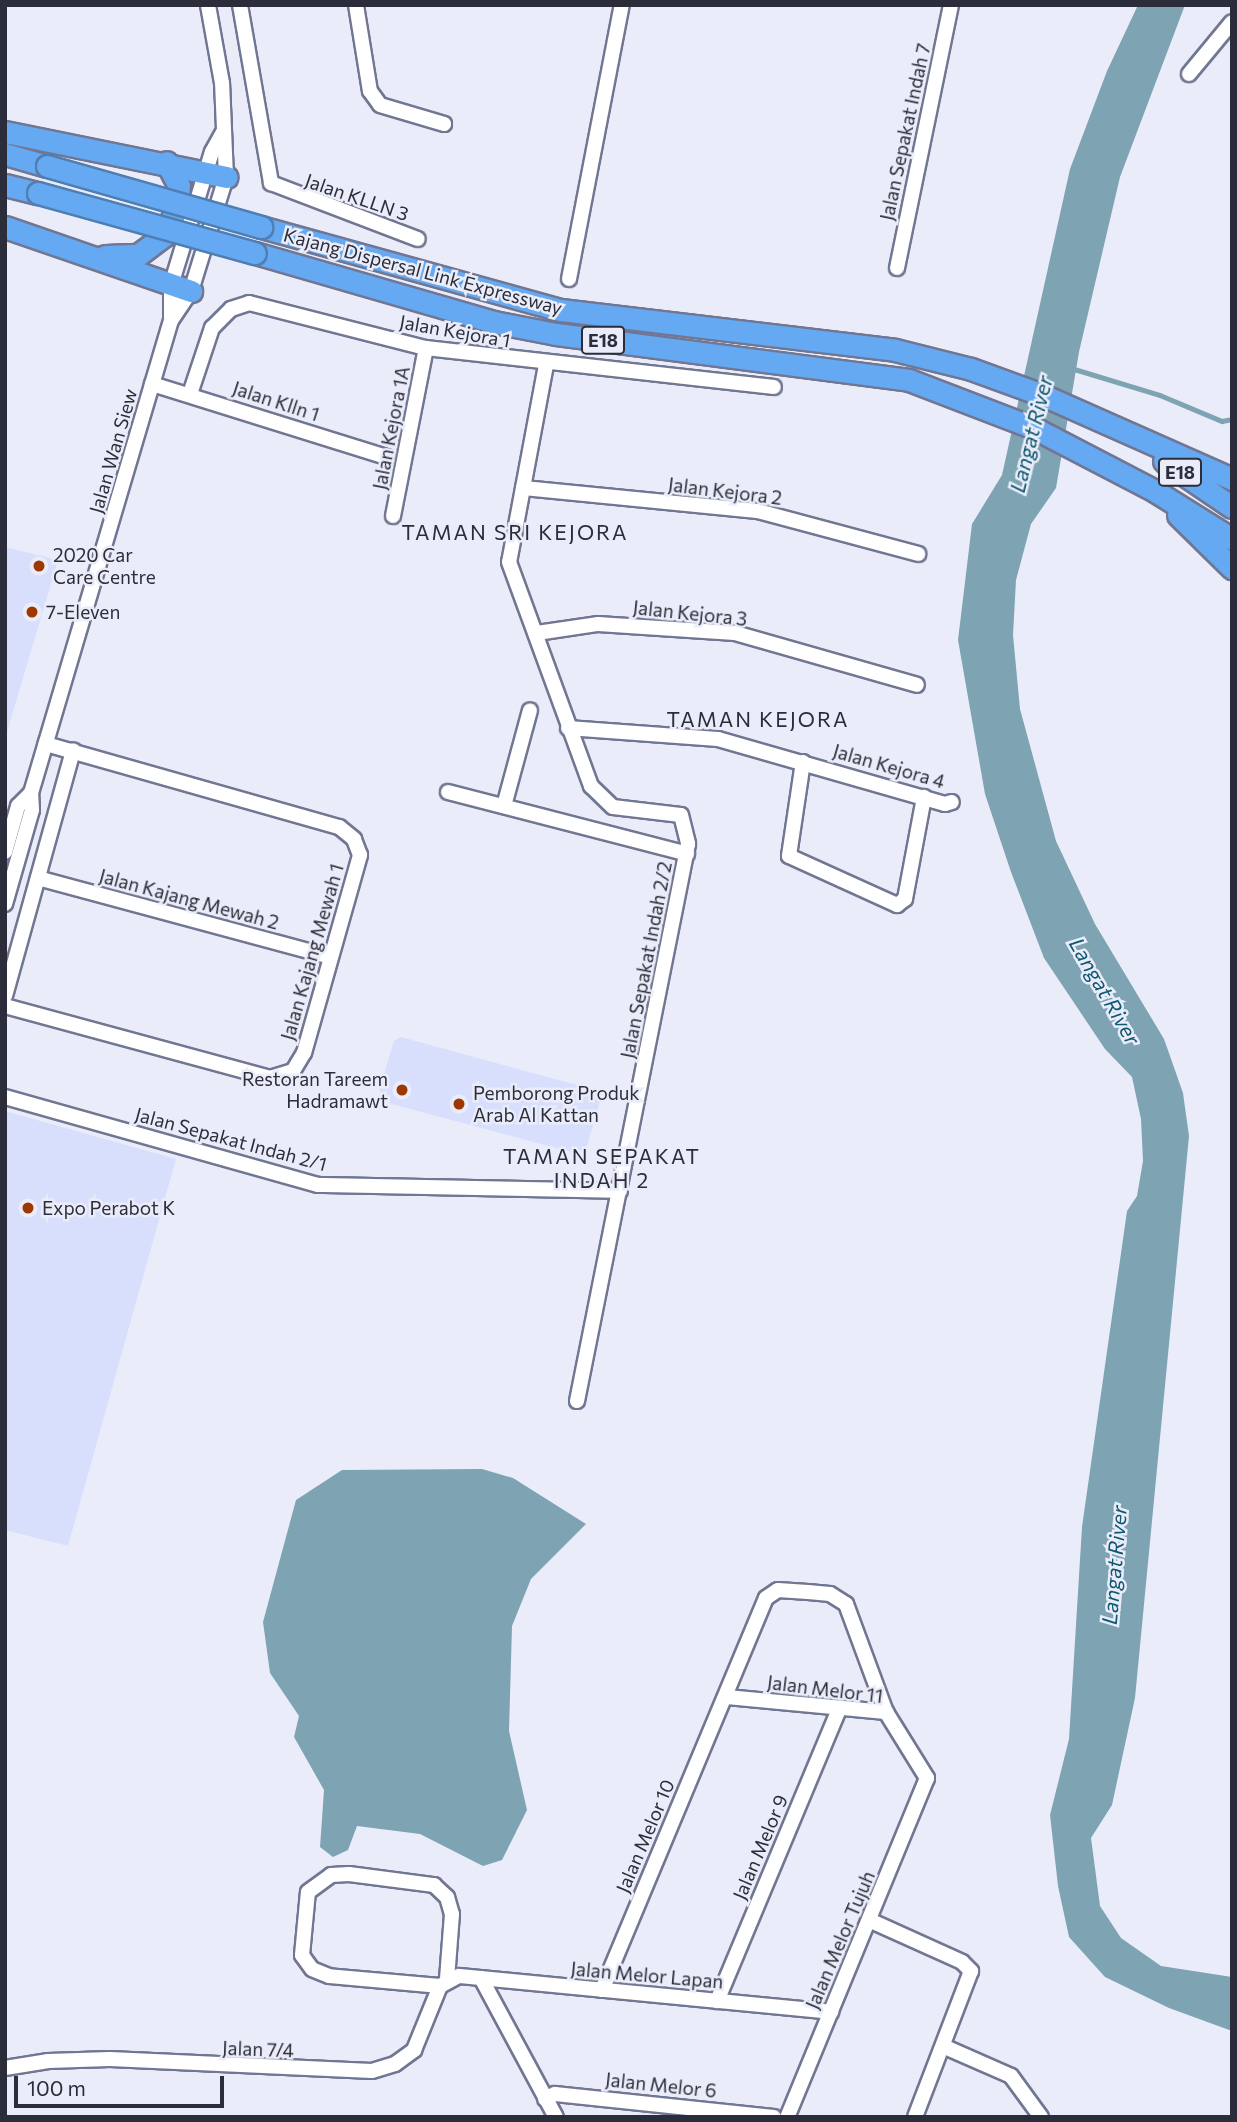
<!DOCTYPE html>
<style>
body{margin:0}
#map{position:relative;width:1237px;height:2122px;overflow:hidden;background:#eaedf9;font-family:Commissioner,sans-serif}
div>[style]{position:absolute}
.built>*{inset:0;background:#d8dffd}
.water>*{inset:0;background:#7ea3b3}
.stream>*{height:4.5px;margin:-2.25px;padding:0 2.25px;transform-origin:2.25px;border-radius:2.25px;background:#7ea3b3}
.roads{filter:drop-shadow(2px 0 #717692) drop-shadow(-2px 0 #717692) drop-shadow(0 2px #717692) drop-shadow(0 -2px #717692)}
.minor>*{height:14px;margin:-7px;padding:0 7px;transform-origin:7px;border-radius:7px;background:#fff}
.highway>*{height:21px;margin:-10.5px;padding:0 10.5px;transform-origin:10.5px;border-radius:10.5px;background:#64a9f2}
.bridges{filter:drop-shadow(2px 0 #507eb2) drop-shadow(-2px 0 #507eb2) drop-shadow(0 2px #507eb2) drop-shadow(0 -2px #507eb2)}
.highway-bridge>*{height:21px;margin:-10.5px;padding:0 10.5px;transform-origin:10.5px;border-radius:10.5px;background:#64a9f2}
.dots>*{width:19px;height:19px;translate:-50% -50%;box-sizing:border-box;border:4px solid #eaedf9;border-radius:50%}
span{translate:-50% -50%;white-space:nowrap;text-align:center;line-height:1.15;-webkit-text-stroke:5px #eaedf9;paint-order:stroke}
.shield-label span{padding:2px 5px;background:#eaedf9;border:2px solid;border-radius:5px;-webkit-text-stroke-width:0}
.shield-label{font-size:18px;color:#2b2e3a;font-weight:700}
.street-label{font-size:19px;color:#2b2e3a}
.poi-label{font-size:19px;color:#2b2e3a}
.left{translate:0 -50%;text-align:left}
.right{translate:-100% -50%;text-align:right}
.water-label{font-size:21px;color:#0f5870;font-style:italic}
.neighbourhood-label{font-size:21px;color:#2b2e3a;letter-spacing:2px}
.frame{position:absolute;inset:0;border:7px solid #2b2e3a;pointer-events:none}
.scale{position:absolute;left:14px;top:2076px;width:210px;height:32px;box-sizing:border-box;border:4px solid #2b2e3a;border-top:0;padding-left:9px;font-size:21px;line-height:24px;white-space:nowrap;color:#2b2e3a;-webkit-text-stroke:5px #eaedf9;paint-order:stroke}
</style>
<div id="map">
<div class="built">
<div style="clip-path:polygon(5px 547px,58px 560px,5px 739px)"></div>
<div style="clip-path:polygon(401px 1037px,603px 1092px,586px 1149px,571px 1152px,388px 1103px,379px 1090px,394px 1041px)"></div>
<div style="clip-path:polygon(5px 1111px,176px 1159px,68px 1546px,5px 1530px)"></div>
</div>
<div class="water">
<div style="clip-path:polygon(1138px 5px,1185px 5px,1120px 177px,1079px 352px,1056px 488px,1031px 524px,1016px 580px,1013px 635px,1020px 709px,1056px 841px,1095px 924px,1164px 1039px,1183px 1093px,1189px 1136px,1135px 1698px,1112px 1805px,1091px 1838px,1100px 1906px,1121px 1938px,1161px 1966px,1232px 1977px,1232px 2031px,1169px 2008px,1105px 1977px,1069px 1937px,1058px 1886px,1050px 1815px,1069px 1739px,1082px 1527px,1127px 1211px,1137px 1196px,1143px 1161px,1141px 1119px,1132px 1077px,1105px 1049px,1044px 958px,1011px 872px,985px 794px,958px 640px,972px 524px,1002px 475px,1070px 169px,1107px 71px)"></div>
<div style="clip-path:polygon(482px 1469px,513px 1478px,586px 1524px,531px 1579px,512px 1626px,509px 1731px,527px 1810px,502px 1860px,483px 1866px,420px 1834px,357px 1826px,348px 1850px,333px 1857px,320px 1847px,324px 1790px,294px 1737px,299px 1716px,270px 1673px,263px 1622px,296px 1500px,342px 1470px)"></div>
</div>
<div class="stream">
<div style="left:1071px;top:368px;width:93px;rotate:16.9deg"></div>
<div style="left:1160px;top:395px;width:67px;rotate:22.8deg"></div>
<div style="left:1222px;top:421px;width:10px;rotate:-11deg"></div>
</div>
<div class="roads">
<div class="minor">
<div style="left:240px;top:5px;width:181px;rotate:80.1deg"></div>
<div style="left:271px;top:183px;width:157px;rotate:20.9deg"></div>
<div style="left:356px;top:5px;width:87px;rotate:80.8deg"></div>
<div style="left:370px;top:91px;width:17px;rotate:54deg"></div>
<div style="left:380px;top:105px;width:67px;rotate:16.5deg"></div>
<div style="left:1189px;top:74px;width:67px;rotate:-50.4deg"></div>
<div style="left:897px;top:268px;width:268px;rotate:-78.4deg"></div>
<div style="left:569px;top:279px;width:279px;rotate:-79.1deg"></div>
<div style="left:172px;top:319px;width:34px;rotate:-56deg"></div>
<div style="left:191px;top:291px;width:119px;rotate:-72.9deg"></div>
<div style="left:226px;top:177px;width:94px;rotate:-92.4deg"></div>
<div style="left:222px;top:83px;width:79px;rotate:-100.2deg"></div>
<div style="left:546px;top:365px;width:200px;rotate:100.6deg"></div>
<div style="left:509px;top:562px;width:239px;rotate:69.9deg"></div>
<div style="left:591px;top:786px;width:30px;rotate:44deg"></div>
<div style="left:613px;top:807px;width:68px;rotate:6.7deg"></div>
<div style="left:681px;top:815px;width:30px;rotate:76deg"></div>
<div style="left:688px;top:844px;width:568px;rotate:101.27deg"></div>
<div style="left:152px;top:384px;width:246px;rotate:17.3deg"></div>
<div style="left:190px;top:394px;width:70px;rotate:-71.6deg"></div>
<div style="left:212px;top:328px;width:27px;rotate:-45deg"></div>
<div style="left:231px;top:309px;width:19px;rotate:-18deg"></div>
<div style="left:249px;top:303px;width:183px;rotate:14.3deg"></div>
<div style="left:426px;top:348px;width:350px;rotate:6.4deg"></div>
<div style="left:523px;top:488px;width:236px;rotate:5.6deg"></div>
<div style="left:758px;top:511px;width:166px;rotate:15deg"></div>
<div style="left:393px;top:516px;width:171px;rotate:-78.9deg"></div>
<div style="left:537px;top:633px;width:62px;rotate:-8.4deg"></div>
<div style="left:598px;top:624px;width:137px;rotate:3.8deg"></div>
<div style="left:735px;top:633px;width:189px;rotate:15.9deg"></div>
<div style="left:568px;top:728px;width:150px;rotate:4.2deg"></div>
<div style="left:718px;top:739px;width:236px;rotate:16deg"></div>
<div style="left:945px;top:804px;width:7px;rotate:-16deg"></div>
<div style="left:803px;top:762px;width:95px;rotate:98.5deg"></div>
<div style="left:789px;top:856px;width:119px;rotate:24.4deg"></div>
<div style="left:897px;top:905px;width:10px;rotate:-37deg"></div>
<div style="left:905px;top:899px;width:104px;rotate:-79.4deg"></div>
<div style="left:448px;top:792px;width:247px;rotate:14.5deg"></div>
<div style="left:504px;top:806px;width:99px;rotate:-74.8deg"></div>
<div style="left:5px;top:852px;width:48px;rotate:-74.2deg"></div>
<div style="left:18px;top:806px;width:18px;rotate:-45deg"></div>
<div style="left:38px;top:878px;width:302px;rotate:15.1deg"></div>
<div style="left:5px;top:904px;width:98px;rotate:-74deg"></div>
<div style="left:32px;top:810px;width:17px;rotate:-93deg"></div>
<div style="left:31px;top:793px;width:493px;rotate:-73.5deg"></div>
<div style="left:171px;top:320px;width:35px;rotate:-90deg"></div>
<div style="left:171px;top:285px;width:139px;rotate:-72.9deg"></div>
<div style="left:212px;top:152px;width:25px;rotate:-61deg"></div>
<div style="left:5px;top:996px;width:255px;rotate:-74.5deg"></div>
<div style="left:5px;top:1006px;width:275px;rotate:15.2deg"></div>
<div style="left:270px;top:1078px;width:24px;rotate:-17deg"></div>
<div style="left:293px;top:1071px;width:21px;rotate:-59deg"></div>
<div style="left:304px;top:1053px;width:206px;rotate:-74.2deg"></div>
<div style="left:360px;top:855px;width:17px;rotate:-111deg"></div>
<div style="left:354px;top:839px;width:19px;rotate:-141deg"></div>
<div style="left:339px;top:827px;width:305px;rotate:-164.2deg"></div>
<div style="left:5px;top:1097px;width:325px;rotate:15.7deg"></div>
<div style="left:318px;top:1185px;width:302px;rotate:1.1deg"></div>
<div style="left:726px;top:1697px;width:161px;rotate:5.4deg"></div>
<div style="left:886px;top:1712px;width:78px;rotate:58.2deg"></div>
<div style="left:927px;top:1778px;width:367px;rotate:112.4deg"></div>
<div style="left:869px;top:1920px;width:102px;rotate:24.3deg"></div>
<div style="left:962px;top:1962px;width:13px;rotate:45deg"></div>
<div style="left:971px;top:1971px;width:156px;rotate:111deg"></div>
<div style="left:481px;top:1978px;width:158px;rotate:61.7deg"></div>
<div style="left:440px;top:1986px;width:111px;rotate:-174.9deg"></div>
<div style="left:329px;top:1976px;width:18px;rotate:-158deg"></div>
<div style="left:312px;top:1969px;width:17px;rotate:-126deg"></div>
<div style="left:302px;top:1955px;width:63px;rotate:-84.6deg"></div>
<div style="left:308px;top:1892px;width:29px;rotate:-36deg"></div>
<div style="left:331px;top:1875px;width:18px;rotate:-3deg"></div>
<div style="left:349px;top:1874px;width:86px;rotate:7.4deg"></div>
<div style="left:434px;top:1885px;width:18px;rotate:43deg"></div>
<div style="left:447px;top:1897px;width:18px;rotate:74deg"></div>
<div style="left:452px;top:1914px;width:65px;rotate:94.4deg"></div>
<div style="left:602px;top:1990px;width:425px;rotate:-67.3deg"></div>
<div style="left:766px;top:1598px;width:14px;rotate:-34deg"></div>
<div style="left:778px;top:1590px;width:30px;rotate:4deg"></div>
<div style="left:808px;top:1592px;width:22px;rotate:5deg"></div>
<div style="left:830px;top:1594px;width:19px;rotate:32deg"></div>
<div style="left:846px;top:1604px;width:115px;rotate:69.7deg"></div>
<div style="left:717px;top:2001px;width:316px;rotate:-67.3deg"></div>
<div style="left:945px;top:2047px;width:72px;rotate:23.7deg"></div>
<div style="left:1011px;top:2076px;width:51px;rotate:53.8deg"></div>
<div style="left:5px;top:2068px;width:44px;rotate:-9.2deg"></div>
<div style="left:48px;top:2061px;width:62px;rotate:-1.8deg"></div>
<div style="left:110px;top:2059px;width:262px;rotate:2.6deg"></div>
<div style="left:372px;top:2071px;width:24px;rotate:-17deg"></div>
<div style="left:395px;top:2064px;width:24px;rotate:-36deg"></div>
<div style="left:414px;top:2050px;width:69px;rotate:-67.9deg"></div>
<div style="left:440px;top:1986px;width:21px;rotate:-28deg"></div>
<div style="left:459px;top:1976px;width:374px;rotate:5.5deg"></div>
<div style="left:545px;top:2099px;width:11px;rotate:-27deg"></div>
<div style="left:555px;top:2094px;width:220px;rotate:6deg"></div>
</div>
<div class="highway">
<div style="left:5px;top:132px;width:226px;rotate:11.5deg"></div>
<div style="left:5px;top:154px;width:44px;rotate:15.9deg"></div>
<div style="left:5px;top:185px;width:34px;rotate:14deg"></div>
<div style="left:5px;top:227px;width:197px;rotate:19deg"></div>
<div style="left:261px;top:227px;width:311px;rotate:15.5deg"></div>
<div style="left:561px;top:310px;width:336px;rotate:6.8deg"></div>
<div style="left:895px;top:350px;width:78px;rotate:14deg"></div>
<div style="left:971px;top:369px;width:79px;rotate:20deg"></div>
<div style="left:1045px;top:396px;width:205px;rotate:23.9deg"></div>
<div style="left:255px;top:253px;width:249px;rotate:16.1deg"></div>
<div style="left:494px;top:322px;width:63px;rotate:11deg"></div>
<div style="left:556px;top:334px;width:356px;rotate:7.4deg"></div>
<div style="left:909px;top:380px;width:134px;rotate:21deg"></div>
<div style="left:1034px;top:428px;width:136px;rotate:27.5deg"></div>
<div style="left:1155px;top:491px;width:91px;rotate:31.9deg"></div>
<div style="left:105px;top:256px;width:33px;rotate:-2deg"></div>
<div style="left:138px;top:255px;width:34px;rotate:-37deg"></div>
<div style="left:165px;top:235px;width:30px;rotate:-67deg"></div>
<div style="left:177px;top:207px;width:21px;rotate:-85deg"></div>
<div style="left:179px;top:186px;width:27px;rotate:-118deg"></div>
<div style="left:1164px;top:461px;width:82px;rotate:34.1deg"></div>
<div style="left:1178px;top:515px;width:76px;rotate:44.5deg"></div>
</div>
</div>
<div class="bridges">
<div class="highway-bridge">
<div style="left:47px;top:166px;width:223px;rotate:15.9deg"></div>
<div style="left:38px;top:193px;width:225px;rotate:15.5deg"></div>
</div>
</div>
<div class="dots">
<div style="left:39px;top:566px;background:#9c3800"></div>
<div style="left:32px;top:612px;background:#9c3800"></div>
<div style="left:402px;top:1090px;background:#9c3800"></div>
<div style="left:459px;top:1104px;background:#9c3800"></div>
<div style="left:28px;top:1208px;background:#9c3800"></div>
</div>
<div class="shield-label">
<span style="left:603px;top:340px">E18</span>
<span style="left:1180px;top:472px">E18</span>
</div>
<div class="street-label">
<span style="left:905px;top:132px;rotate:-78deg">Jalan Sepakat Indah 7</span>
<span style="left:357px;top:197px;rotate:19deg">Jalan KLLN 3</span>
<span style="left:423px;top:271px;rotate:15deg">Kajang Dispersal Link Expressway</span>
<span style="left:455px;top:331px;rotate:10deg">Jalan Kejora 1</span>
<span style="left:276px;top:401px;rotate:18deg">Jalan Klln 1</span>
<span style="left:391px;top:428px;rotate:-79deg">Jalan Kejora 1A</span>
<span style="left:113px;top:451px;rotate:-74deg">Jalan Wan Siew</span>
<span style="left:725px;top:491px;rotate:7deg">Jalan Kejora 2</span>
<span style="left:690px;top:613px;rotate:6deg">Jalan Kejora 3</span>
<span style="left:889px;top:766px;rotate:16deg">Jalan Kejora 4</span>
<span style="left:189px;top:899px;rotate:15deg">Jalan Kajang Mewah 2</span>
<span style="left:312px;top:952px;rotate:-74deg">Jalan Kajang Mewah 1</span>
<span style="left:646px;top:960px;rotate:-79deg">Jalan Sepakat Indah 2/2</span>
<span style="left:231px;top:1139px;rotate:15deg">Jalan Sepakat Indah 2/1</span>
<span style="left:825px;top:1689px;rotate:7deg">Jalan Melor 11</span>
<span style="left:645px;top:1836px;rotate:-67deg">Jalan Melor 10</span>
<span style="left:760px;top:1847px;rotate:-67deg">Jalan Melor 9</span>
<span style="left:840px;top:1940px;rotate:-67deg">Jalan Melor Tujuh</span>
<span style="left:647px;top:1975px;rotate:5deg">Jalan Melor Lapan</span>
<span style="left:258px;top:2049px;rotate:2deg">Jalan 7/4</span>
<span style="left:661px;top:2085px;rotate:6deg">Jalan Melor 6</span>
</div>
<div class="poi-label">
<span class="left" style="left:53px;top:566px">2020 Car<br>Care Centre</span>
<span class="left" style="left:46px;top:612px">7-Eleven</span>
<span class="right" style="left:388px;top:1090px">Restoran Tareem<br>Hadramawt</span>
<span class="left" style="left:473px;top:1104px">Pemborong Produk<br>Arab Al Kattan</span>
<span class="left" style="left:42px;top:1208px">Expo Perabot K</span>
</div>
<div class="water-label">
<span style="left:1031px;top:434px;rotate:-76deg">Langat River</span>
<span style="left:1105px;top:991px;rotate:60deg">Langat River</span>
<span style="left:1114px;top:1565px;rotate:-85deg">Langat River</span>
</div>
<div class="neighbourhood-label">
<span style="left:515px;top:532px">TAMAN SRI KEJORA</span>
<span style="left:758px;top:719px">TAMAN KEJORA</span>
<span style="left:602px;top:1168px">TAMAN SEPAKAT<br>INDAH 2</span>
</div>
<div class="frame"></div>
<div class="scale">100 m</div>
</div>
